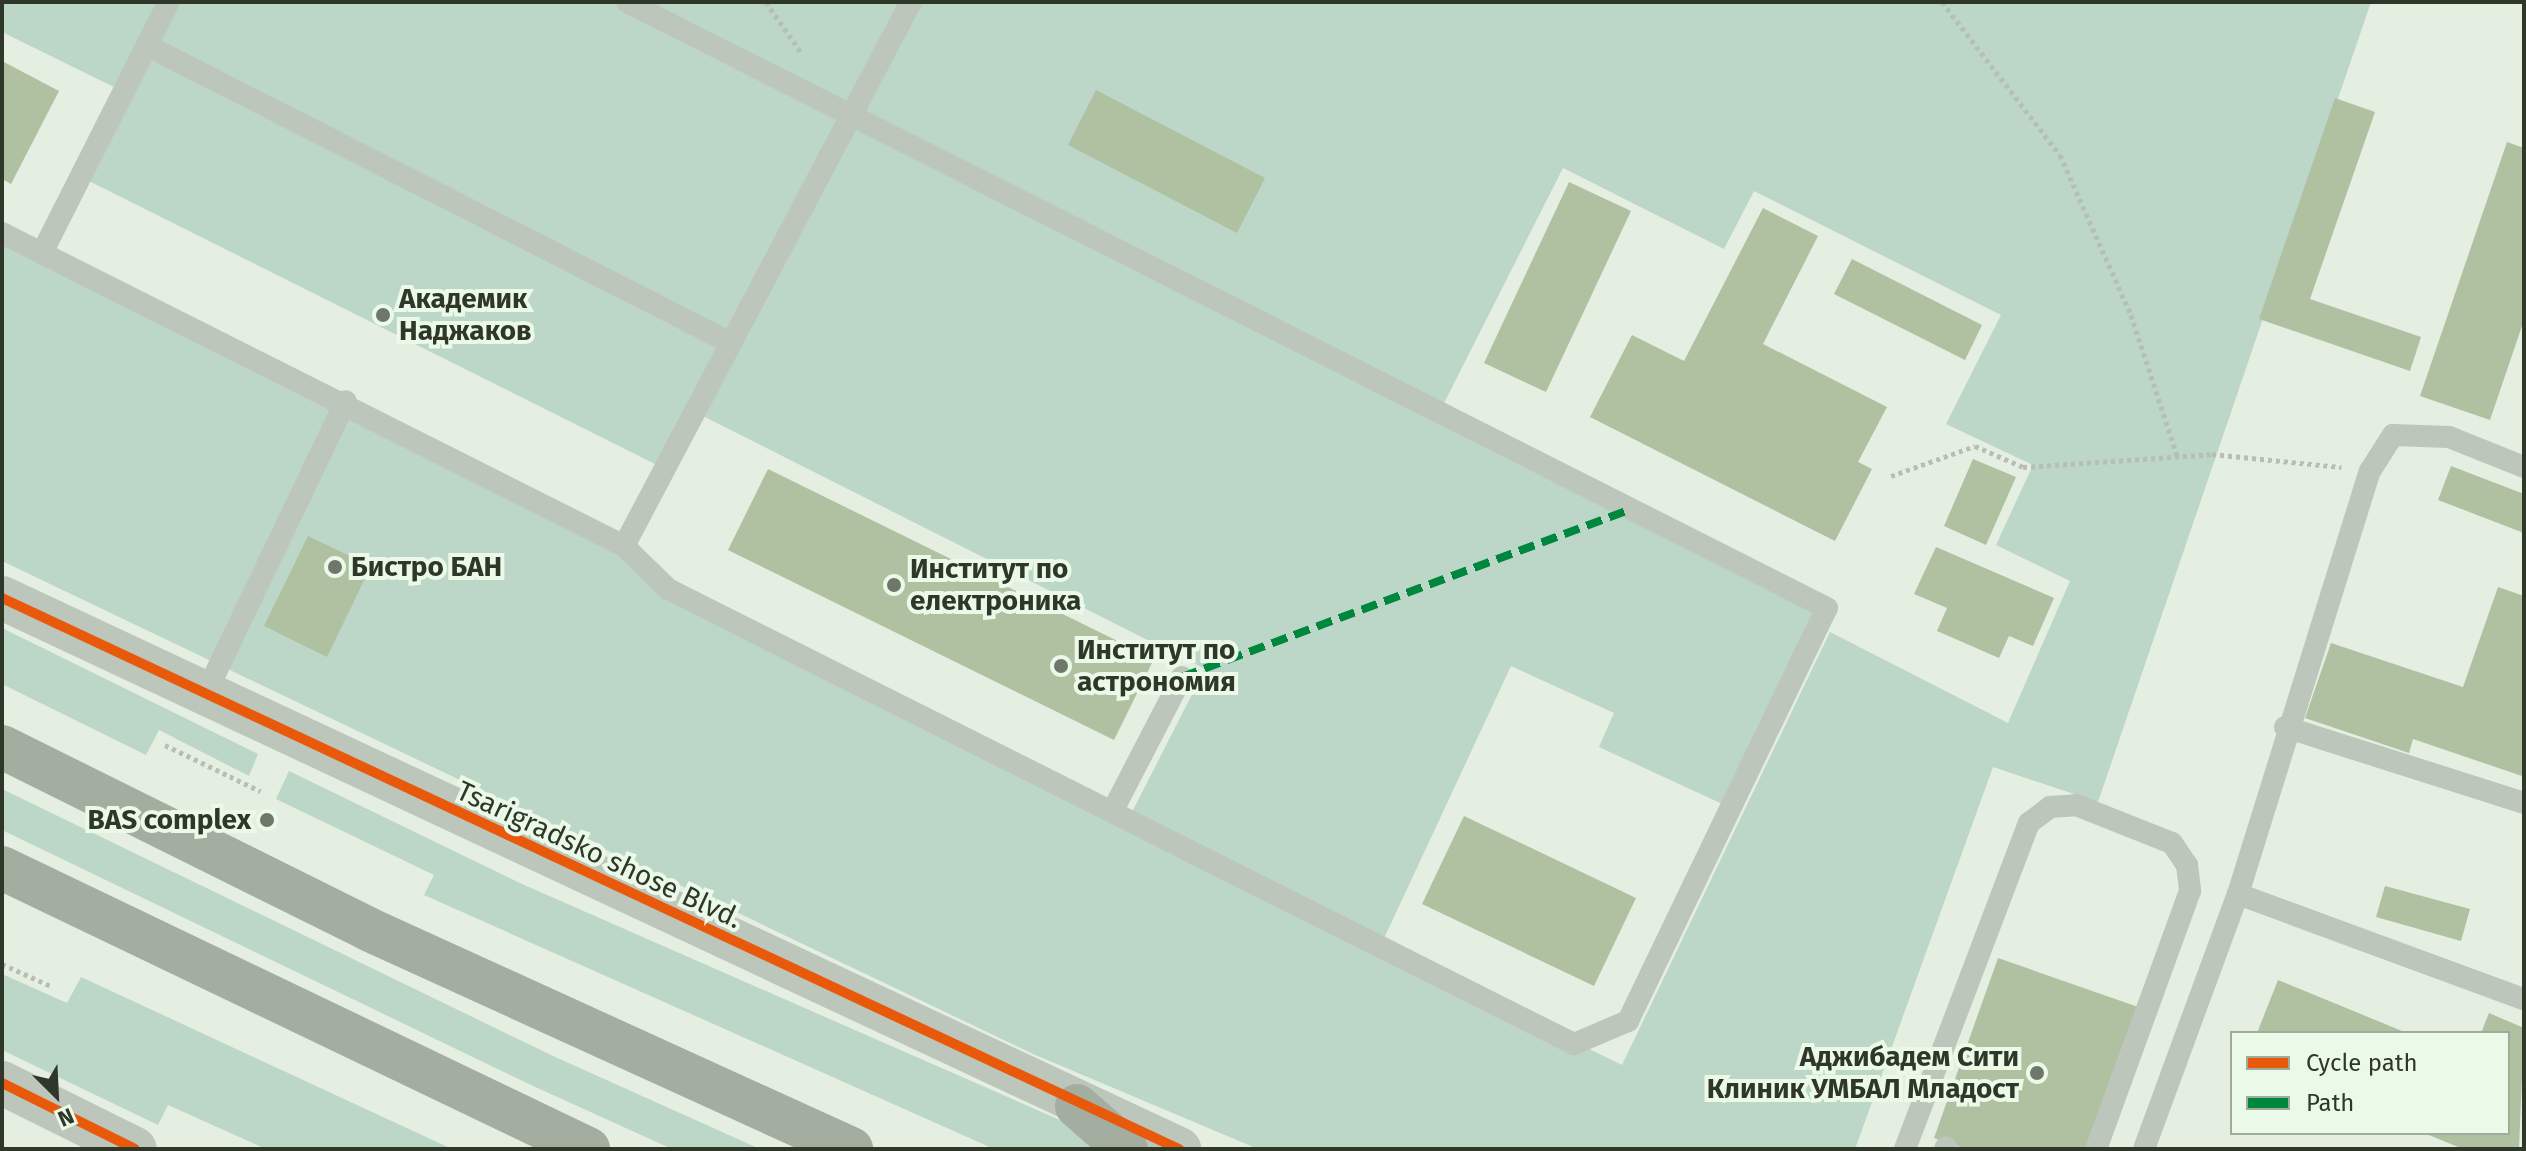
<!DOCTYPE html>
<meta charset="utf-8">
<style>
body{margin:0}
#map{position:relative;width:2526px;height:1151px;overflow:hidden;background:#e4eee1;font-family:"Fira Sans",sans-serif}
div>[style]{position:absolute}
.green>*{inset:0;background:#bcd6c8}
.building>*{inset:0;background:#b0c1a2}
.path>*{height:5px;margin-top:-2.5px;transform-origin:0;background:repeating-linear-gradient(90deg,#b6bfb2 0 4px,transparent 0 8px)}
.lane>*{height:22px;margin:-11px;padding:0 11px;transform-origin:11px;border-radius:11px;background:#bdc6ba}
.street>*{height:44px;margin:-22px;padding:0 22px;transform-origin:22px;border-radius:22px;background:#bdc6ba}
.highway>*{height:44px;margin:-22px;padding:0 22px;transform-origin:22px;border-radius:22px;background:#a3ada0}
.quiet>*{height:8px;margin-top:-4px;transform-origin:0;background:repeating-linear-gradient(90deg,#00873e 0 16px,transparent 0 24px)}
.cycleway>*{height:10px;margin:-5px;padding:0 5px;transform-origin:5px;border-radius:5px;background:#e8590c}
.dots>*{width:22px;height:22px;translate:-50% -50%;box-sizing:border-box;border:4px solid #ebfae8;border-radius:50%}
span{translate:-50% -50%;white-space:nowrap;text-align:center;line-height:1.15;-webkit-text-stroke:8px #ebfae8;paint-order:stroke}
.poi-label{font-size:28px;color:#2e3728;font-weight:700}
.left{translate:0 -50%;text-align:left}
.right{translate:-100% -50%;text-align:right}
.street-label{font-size:28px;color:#2e3728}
.frame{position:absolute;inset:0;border:4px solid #2e3728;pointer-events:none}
.legend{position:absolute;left:2230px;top:1031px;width:280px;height:104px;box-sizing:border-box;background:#ebfae8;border:2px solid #9fac9b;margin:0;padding:10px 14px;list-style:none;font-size:24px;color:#2e3728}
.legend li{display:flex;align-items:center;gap:16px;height:40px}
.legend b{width:40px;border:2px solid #9fac9b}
.north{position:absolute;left:16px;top:1055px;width:80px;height:80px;-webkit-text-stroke:6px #ebfae8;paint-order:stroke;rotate:156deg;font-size:22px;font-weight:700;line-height:32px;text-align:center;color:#2e3728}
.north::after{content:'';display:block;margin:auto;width:28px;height:36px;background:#2e3728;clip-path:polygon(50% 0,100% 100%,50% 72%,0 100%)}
</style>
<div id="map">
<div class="green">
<div style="clip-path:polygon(evenodd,2px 2px,2371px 2px,2098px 802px,1993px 767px,1855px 1149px,1258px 1149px,1033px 1054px,2px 561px,2px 235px,609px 540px,652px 582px,1128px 820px,1205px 669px,695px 412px,665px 469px,81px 177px,124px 92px,2px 32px,2px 2px,1563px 168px,1724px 249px,1754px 191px,2001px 315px,1946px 424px,2033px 465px,1996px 545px,2070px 581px,2008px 723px,1830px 632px,1622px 1065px,1380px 947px,1511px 666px,1614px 713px,1599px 747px,1731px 808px,1827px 608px,1439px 413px,1563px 168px)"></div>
<div style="clip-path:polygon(2px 628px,258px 754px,249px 776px,159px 730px,146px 755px,2px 684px)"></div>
<div style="clip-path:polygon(289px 771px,522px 884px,1069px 1124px,1104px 1149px,994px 1149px,424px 895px,434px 875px,276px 799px)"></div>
<div style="clip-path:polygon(2px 789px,553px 1056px,760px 1149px,672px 1149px,531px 1085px,2px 830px)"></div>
<div style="clip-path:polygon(2px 974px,67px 1003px,81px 977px,452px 1149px,266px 1149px,168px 1105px,158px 1125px,2px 1050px)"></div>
</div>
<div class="building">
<div style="clip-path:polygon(2px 61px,59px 91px,11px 184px,2px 179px)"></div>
<div style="clip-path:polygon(1096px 90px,1265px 178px,1237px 233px,1068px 145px)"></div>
<div style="clip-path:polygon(2335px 98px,2375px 112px,2310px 299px,2421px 337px,2410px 371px,2259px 319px)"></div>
<div style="clip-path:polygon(2507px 142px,2524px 148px,2524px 320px,2490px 420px,2420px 396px)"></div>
<div style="clip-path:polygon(1569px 182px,1631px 211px,1546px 392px,1484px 363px)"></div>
<div style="clip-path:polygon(1763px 208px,1818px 236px,1763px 344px,1887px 407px,1858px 462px,1872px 469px,1835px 541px,1590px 417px,1632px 335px,1684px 361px)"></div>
<div style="clip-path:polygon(1852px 259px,1982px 325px,1965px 360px,1834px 294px)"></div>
<div style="clip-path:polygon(1973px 459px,2016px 477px,1986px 545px,1944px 526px)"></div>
<div style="clip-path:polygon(2451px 466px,2524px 494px,2524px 533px,2438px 500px)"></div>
<div style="clip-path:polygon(768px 469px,1154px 659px,1114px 740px,728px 550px)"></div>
<div style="clip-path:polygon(308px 536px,371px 566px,327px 657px,264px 626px)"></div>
<div style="clip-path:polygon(1936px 547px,2054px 598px,2033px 646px,2009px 636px,1999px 658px,1937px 631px,1947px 608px,1914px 594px)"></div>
<div style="clip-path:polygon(2498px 587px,2524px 596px,2522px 776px,2413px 739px,2409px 753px,2305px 718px,2331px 643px,2463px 687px)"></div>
<div style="clip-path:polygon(1464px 816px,1636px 898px,1594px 986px,1422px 904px)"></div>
<div style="clip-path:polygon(2385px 886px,2470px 909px,2461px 941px,2376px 917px)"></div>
<div style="clip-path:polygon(1998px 958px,2141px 1008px,2091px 1149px,1965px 1149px,1934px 1138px)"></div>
<div style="clip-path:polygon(2278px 980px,2407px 1033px,2257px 1033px)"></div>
<div style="clip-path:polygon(2489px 1013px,2524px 1028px,2519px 1149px,2463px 1149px,2424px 1133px,2508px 1133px,2508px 1033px,2481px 1033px)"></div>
</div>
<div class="path">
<div style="left:766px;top:2px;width:63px;rotate:55.3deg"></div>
<div style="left:1942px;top:2px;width:193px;rotate:52.4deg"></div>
<div style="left:2060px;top:155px;width:175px;rotate:66.1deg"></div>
<div style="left:2131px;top:315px;width:151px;rotate:71.9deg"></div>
<div style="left:1891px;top:476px;width:89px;rotate:-19.7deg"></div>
<div style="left:1975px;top:446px;width:52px;rotate:23.6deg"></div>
<div style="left:2023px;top:467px;width:189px;rotate:-3.9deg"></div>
<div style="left:2212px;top:454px;width:130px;rotate:5.8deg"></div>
<div style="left:165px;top:745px;width:106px;rotate:25.8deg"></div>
<div style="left:2px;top:964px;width:56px;rotate:24.3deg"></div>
</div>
<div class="lane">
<div style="left:148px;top:46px;width:654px;rotate:27deg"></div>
<div style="left:2px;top:233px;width:696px;rotate:26.71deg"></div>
<div style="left:624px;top:546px;width:62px;rotate:44.3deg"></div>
<div style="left:668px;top:589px;width:1014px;rotate:26.67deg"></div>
<div style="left:1574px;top:1044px;width:59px;rotate:-23.1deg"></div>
<div style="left:1628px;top:1021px;width:458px;rotate:-64.3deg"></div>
<div style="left:1827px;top:608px;width:1344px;rotate:-153.21deg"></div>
<div style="left:42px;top:253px;width:281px;rotate:-63.2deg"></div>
<div style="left:624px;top:546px;width:615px;rotate:-62.19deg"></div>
<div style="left:204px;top:697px;width:328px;rotate:-64.4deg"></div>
<div style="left:2285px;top:727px;width:251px;rotate:17.6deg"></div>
<div style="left:1112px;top:812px;width:152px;rotate:-62.6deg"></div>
<div style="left:2238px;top:894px;width:305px;rotate:20.2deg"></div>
<div style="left:1905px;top:1149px;width:349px;rotate:-69.2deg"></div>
<div style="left:2029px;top:823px;width:26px;rotate:-37deg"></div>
<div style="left:2050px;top:807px;width:26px;rotate:-4deg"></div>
<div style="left:2076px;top:805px;width:103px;rotate:21.6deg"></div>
<div style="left:2172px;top:843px;width:27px;rotate:56deg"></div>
<div style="left:2187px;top:865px;width:26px;rotate:83deg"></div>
<div style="left:2190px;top:891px;width:275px;rotate:110deg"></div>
<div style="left:1945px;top:1149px;width:2px;rotate:-63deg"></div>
<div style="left:2144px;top:1149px;width:272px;rotate:-69.8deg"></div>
<div style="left:2238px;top:894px;width:443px;rotate:-72.7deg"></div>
<div style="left:2370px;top:471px;width:43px;rotate:-57.4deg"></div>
<div style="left:2393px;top:435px;width:56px;rotate:2deg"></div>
<div style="left:2449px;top:437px;width:81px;rotate:21.8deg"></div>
</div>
<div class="street">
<div style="left:2px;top:598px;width:1300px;rotate:25.09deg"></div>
<div style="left:2px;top:1083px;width:148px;rotate:26.4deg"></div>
</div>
<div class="highway">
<div style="left:2px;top:747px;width:409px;rotate:26.4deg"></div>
<div style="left:368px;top:929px;width:531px;rotate:24.49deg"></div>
<div style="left:2px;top:868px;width:650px;rotate:25.62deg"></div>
<div style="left:1077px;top:1106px;width:65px;rotate:41.3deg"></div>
</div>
<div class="quiet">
<div style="left:1182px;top:677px;width:479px;rotate:-20.5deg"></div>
</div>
<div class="cycleway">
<div style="left:2px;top:598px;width:1300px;rotate:25.09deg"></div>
<div style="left:2px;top:1083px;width:148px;rotate:26.4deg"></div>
</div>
<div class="dots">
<div style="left:383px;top:315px;background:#6e7769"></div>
<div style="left:335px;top:567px;background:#6e7769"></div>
<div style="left:894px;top:585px;background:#6e7769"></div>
<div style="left:1061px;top:666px;background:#6e7769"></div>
<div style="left:267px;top:820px;background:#6e7769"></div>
<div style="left:2037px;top:1073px;background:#6e7769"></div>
</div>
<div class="poi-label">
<span class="left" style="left:399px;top:315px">Академик<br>Наджаков</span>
<span class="left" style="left:351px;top:567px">Бистро БАН</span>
<span class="left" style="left:910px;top:585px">Институт по<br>електроника</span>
<span class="left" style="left:1077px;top:666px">Институт по<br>астрономия</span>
<span class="right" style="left:251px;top:820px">BAS complex</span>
<span class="right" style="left:2019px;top:1073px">Аджибадем Сити<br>Клиник УМБАЛ Младост</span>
</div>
<div class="street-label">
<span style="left:599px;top:855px;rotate:25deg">Tsarigradsko shose Blvd.</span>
</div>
<div class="frame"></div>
<ul class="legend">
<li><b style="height:10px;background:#e8590c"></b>Cycle path</li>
<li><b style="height:10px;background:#00873e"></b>Path</li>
</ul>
<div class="north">N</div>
</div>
